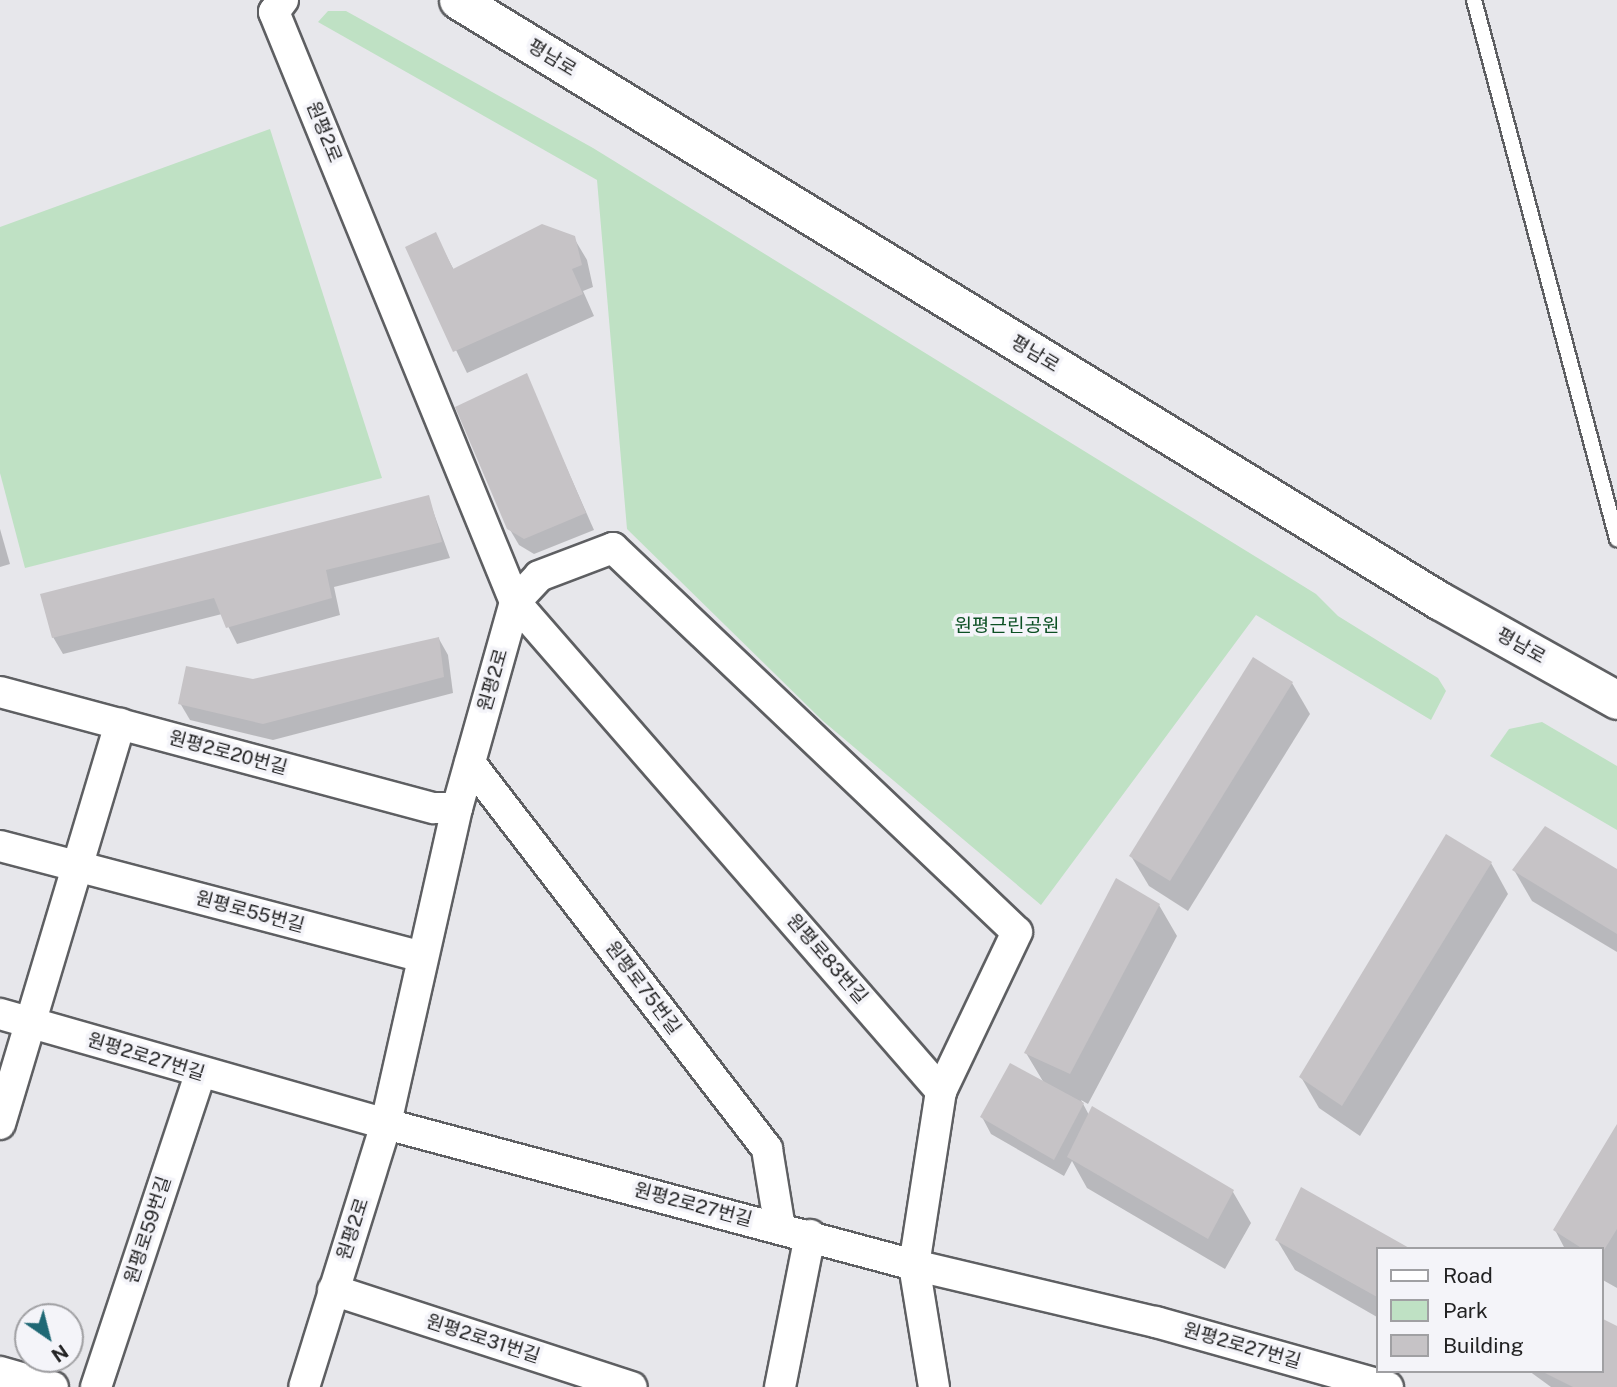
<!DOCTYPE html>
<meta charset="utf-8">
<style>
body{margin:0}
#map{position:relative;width:1617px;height:1387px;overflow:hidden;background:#e7e7eb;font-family:"Public Sans","Noto Sans KR",sans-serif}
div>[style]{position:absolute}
.green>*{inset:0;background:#bfe1c4}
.shadow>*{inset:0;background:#0003}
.building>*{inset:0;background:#c6c3c6}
.roads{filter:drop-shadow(2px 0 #5e5f62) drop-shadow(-2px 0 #5e5f62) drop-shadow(0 2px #5e5f62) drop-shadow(0 -2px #5e5f62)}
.service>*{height:14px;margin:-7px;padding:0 7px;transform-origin:7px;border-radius:7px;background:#fff}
.minor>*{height:30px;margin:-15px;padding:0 15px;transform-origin:15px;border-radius:15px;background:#fff}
.tertiary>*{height:37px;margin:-18.5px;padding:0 18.5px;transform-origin:18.5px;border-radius:18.5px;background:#fff}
span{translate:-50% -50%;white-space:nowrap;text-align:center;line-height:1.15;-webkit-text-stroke:7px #f4f4f9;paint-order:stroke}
.street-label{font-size:19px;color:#222223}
.park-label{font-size:19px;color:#0c5024}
.legend{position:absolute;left:1376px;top:1247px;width:228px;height:126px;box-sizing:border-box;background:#f4f4f9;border:2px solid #a0a0a3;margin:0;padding:9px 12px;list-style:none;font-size:21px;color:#222223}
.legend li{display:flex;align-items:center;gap:14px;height:35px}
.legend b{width:35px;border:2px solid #a0a0a3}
.north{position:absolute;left:14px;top:1303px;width:70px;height:70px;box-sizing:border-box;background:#f4f4f9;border:2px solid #a0a0a3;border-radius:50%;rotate:145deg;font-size:19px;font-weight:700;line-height:28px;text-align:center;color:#222223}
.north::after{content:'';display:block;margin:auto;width:24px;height:32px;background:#1f6875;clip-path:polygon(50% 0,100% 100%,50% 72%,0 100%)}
</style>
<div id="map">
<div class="green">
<div style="clip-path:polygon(328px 11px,346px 11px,593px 148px,1316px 594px,1338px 616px,1438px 678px,1446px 691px,1431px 720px,1256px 615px,1041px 905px,823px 721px,627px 529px,597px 180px,318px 22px)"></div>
<div style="clip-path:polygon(270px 129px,382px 478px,25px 568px,0 473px,0 227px)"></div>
<div style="clip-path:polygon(1542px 722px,1617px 766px,1617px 830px,1490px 756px,1509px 729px)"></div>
</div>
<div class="shadow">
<div style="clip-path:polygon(435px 235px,454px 270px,574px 238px,587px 260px,593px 287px,583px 291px,594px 316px,467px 373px,407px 248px)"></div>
<div style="clip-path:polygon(526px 376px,594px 530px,534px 554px,519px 545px,509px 528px)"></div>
<div style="clip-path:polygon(428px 497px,450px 558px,334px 587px,340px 615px,237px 644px,222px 614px,63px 654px,53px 637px)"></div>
<div style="clip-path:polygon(0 529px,10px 564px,0 567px)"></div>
<div style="clip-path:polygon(439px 639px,448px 655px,453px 693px,273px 740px,190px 720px,180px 703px,253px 681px)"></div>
<div style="clip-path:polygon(1292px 683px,1310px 714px,1188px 911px,1149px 886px,1131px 856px)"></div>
<div style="clip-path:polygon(1491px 863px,1508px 894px,1360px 1136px,1319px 1108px,1301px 1077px)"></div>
<div style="clip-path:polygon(1514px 870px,1617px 871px,1617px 952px,1532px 901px)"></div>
<div style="clip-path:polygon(1159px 905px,1177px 936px,1088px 1104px,1081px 1100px,1089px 1115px,1233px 1192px,1251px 1223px,1225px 1269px,1087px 1188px,1072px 1161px,1064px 1176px,991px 1134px,982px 1117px,1044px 1083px,1026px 1053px)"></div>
<div style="clip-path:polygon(1617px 1128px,1617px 1288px,1601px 1279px,1601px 1249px,1565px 1249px,1555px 1230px)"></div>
<div style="clip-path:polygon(1277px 1240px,1377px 1249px,1377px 1317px,1295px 1270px)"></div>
<div style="clip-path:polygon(1617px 1328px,1617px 1387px,1551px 1387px,1529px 1371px,1601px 1371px)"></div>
</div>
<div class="building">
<div style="clip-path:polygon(542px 224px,575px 236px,582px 265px,572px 269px,583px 294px,453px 352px,405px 247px,436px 232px,453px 269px)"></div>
<div style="clip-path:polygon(527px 373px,586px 513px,524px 539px,507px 529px,455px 407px)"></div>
<div style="clip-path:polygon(429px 495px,442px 542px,326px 570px,332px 598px,226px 628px,214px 598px,52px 638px,40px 594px)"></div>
<div style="clip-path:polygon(439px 637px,444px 677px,263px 724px,178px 704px,186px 666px,253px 679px)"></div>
<div style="clip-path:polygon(1253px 657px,1293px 682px,1170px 881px,1129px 856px)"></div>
<div style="clip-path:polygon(1545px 826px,1617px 869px,1617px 934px,1512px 870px)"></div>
<div style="clip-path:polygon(1446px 834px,1492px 862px,1342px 1106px,1299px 1077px)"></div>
<div style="clip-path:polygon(1116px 878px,1160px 904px,1070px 1074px,1024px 1053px)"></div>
<div style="clip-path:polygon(1010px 1063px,1084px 1103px,1054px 1160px,980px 1117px)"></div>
<div style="clip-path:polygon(1092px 1106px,1234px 1190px,1208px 1239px,1067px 1157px)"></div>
<div style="clip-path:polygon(1617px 1124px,1617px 1229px,1601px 1255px,1601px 1249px,1583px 1249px,1553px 1230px)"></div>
<div style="clip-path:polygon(1301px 1187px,1411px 1249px,1377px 1249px,1377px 1297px,1275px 1240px)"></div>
<div style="clip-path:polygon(1601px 1318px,1617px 1326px,1617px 1387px,1573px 1387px,1541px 1371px,1601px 1371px)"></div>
</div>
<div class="roads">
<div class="service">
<div style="left:1474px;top:0;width:558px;rotate:75.14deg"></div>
</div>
<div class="minor">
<div style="left:283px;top:0;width:15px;rotate:127deg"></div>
<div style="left:274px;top:12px;width:637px;rotate:67.78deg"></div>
<div style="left:515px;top:602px;width:214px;rotate:105.7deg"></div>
<div style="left:457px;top:808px;width:324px;rotate:102.7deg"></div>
<div style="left:386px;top:1124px;width:275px;rotate:107.3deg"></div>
<div style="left:515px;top:602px;width:649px;rotate:48.94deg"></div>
<div style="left:941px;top:1091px;width:176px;rotate:98.8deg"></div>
<div style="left:914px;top:1265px;width:124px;rotate:80.7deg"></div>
<div style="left:515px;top:602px;width:35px;rotate:-47deg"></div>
<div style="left:539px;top:576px;width:79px;rotate:-20.7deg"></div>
<div style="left:613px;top:548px;width:557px;rotate:43.55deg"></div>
<div style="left:1017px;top:932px;width:176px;rotate:115.5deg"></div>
<div style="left:0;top:692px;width:449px;rotate:15deg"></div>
<div style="left:434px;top:808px;width:23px"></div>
<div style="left:470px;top:763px;width:487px;rotate:52.4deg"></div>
<div style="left:767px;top:1149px;width:80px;rotate:80.7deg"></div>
<div style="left:0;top:846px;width:436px;rotate:14.7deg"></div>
<div style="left:0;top:1014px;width:401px;rotate:15.9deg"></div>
<div style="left:386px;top:1124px;width:547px;rotate:14.95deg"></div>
<div style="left:914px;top:1265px;width:249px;rotate:13.3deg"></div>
<div style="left:1156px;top:1322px;width:241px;rotate:15.7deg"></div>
<div style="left:0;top:1124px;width:418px;rotate:-73.3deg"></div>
<div style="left:333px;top:1290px;width:314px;rotate:18deg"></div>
<div style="left:0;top:1372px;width:55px;rotate:15.8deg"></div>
<div style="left:96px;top:1387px;width:330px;rotate:-71.6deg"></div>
<div style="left:780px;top:1387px;width:155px;rotate:-78.8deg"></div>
</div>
<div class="tertiary">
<div style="left:458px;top:0;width:1151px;rotate:31.47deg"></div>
<div style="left:1440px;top:601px;width:203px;rotate:29.2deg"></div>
</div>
</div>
<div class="street-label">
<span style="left:552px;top:58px;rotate:31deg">평남로</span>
<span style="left:324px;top:132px;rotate:68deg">원평2로</span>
<span style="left:1035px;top:354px;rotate:31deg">평남로</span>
<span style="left:1521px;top:646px;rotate:29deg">평남로</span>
<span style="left:493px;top:680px;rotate:-74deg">원평2로</span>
<span style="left:228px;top:753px;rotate:15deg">원평2로20번길</span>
<span style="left:250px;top:912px;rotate:15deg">원평로55번길</span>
<span style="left:827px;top:959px;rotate:49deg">원평로83번길</span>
<span style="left:643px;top:988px;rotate:53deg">원평로75번길</span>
<span style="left:146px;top:1057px;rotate:17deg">원평2로27번길</span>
<span style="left:693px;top:1205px;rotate:15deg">원평2로27번길</span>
<span style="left:353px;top:1229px;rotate:-72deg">원평2로</span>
<span style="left:148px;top:1230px;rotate:-72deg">원평로59번길</span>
<span style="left:483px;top:1339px;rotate:18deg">원평2로31번길</span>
<span style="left:1242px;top:1346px;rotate:16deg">원평2로27번길</span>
</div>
<div class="park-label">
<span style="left:1007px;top:626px">원평근린공원</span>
</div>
<ul class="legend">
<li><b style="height:9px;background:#fff"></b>Road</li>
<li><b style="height:19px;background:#bfe1c4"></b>Park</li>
<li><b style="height:19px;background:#c6c3c6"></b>Building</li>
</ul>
<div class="north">N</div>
</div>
